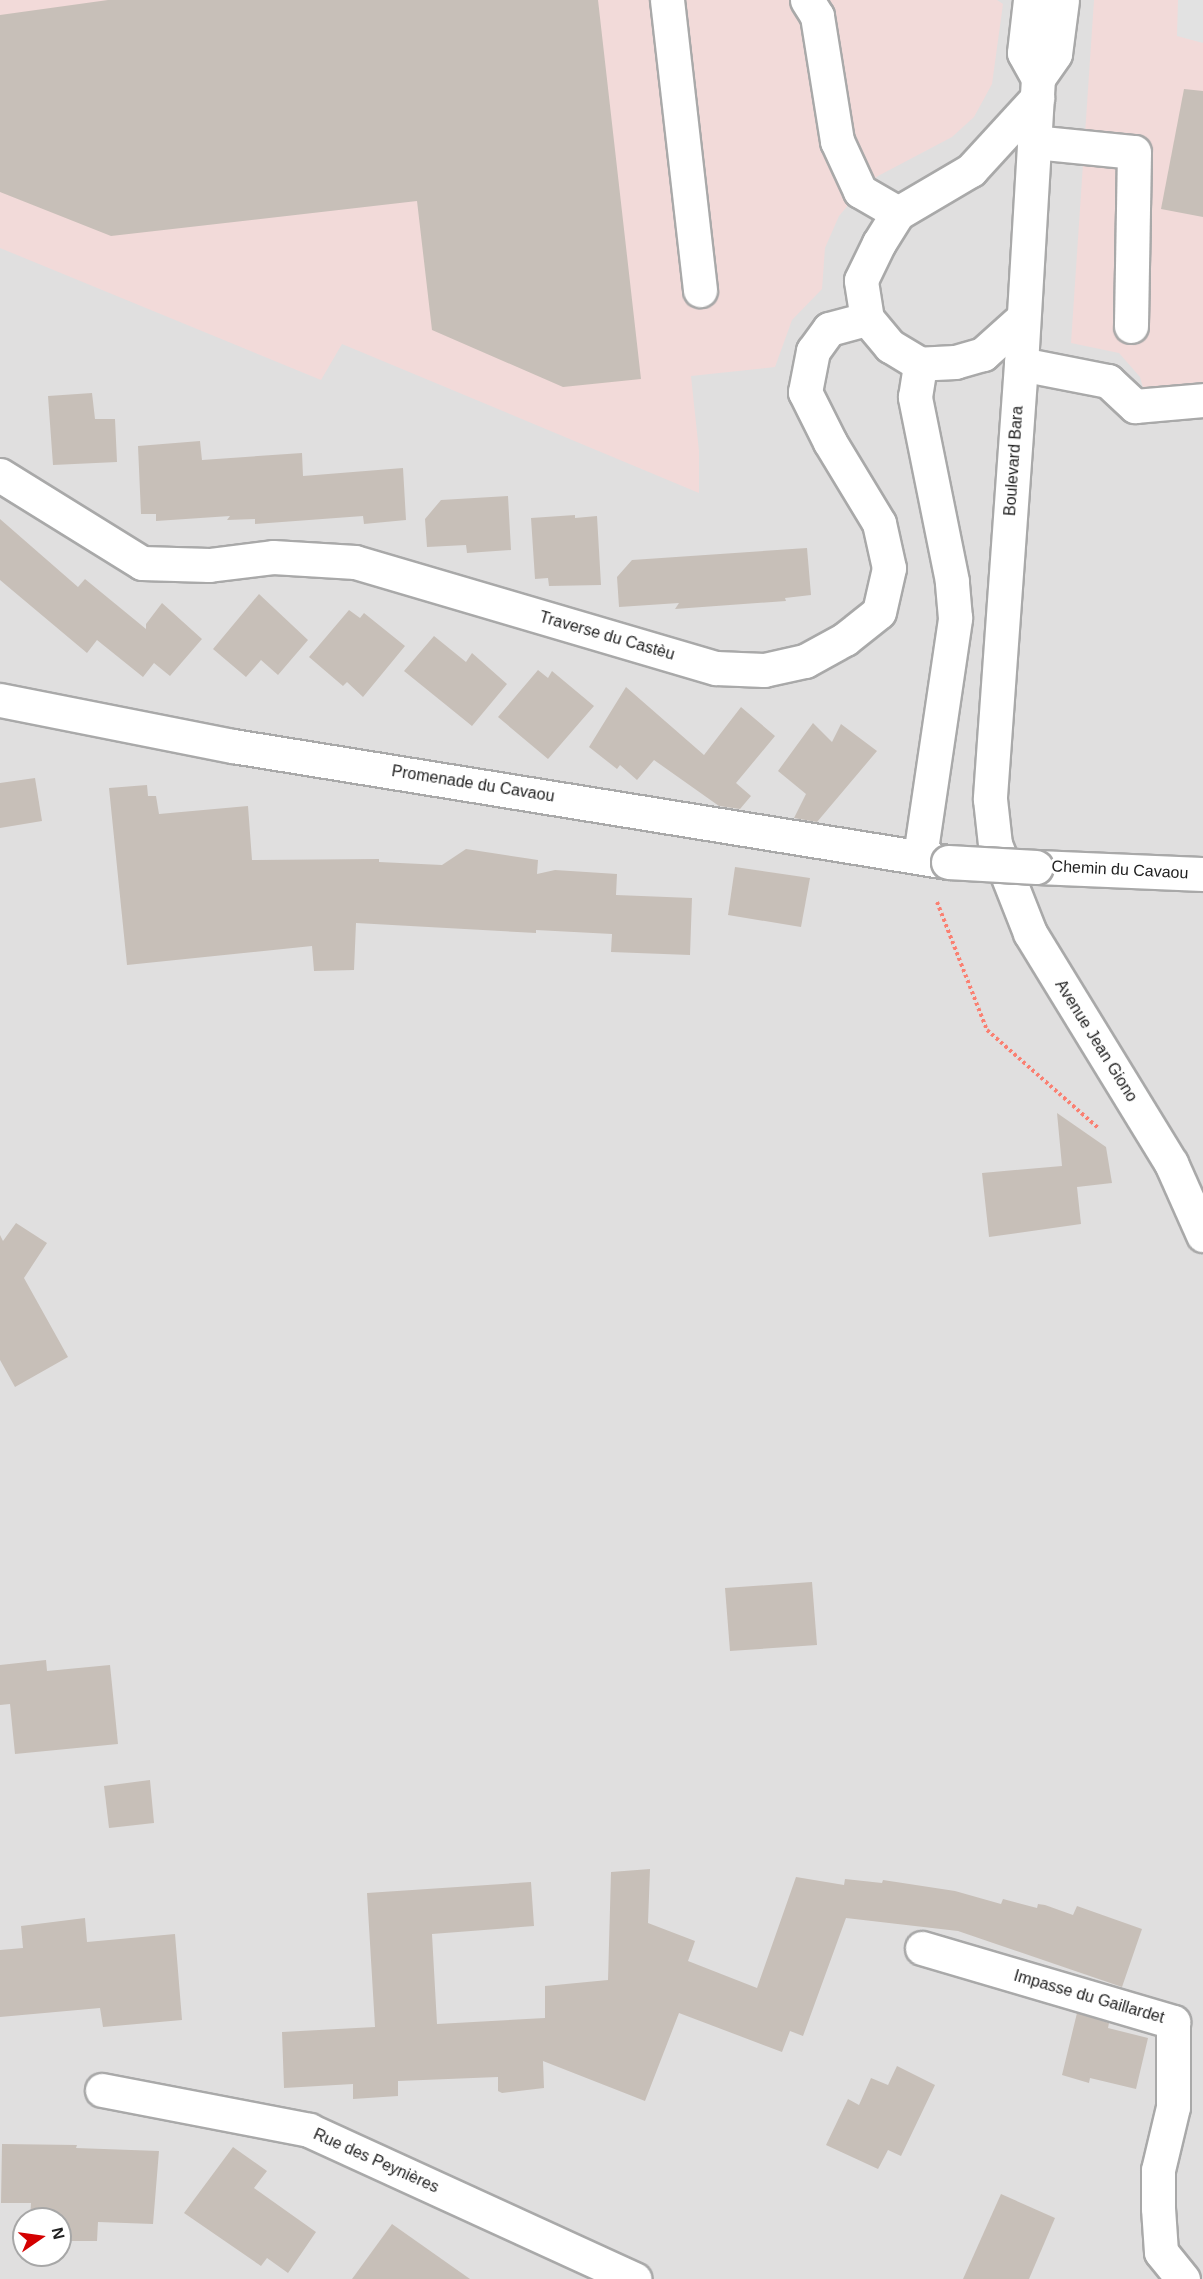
<!DOCTYPE html>
<meta charset="utf-8">
<style>
body{margin:0}
#map{position:relative;width:1203px;height:2279px;overflow:hidden;background:#f2efe9;font-family:Arial,sans-serif}
div>[style]{position:absolute}
.residential>*{inset:0;background:#e0dfdf}
.commercial>*{inset:0;background:#f2dad9}
.parking>*{inset:0;background:#e2e2e2}
.building>*{inset:0;background:#c7bfb8}
.path>*{height:4px;margin-top:-2px;transform-origin:0;background:repeating-linear-gradient(90deg,#fa8072 0 3px,transparent 0 6px)}
.roads{filter:drop-shadow(2px 0 #a9a9a9) drop-shadow(-2px 0 #a9a9a9) drop-shadow(0 2px #a9a9a9) drop-shadow(0 -2px #a9a9a9)}
.minor>*{height:33px;margin:-16.5px;padding:0 16.5px;transform-origin:16.5px;border-radius:16.5px;background:#fff}
.bridges{filter:drop-shadow(2px 0 #a9a9a9) drop-shadow(-2px 0 #a9a9a9) drop-shadow(0 2px #a9a9a9) drop-shadow(0 -2px #a9a9a9)}
.minor-bridge>*{height:33px;margin:-16.5px;padding:0 16.5px;transform-origin:16.5px;border-radius:16.5px;background:#fff}
span{translate:-50% -50%;white-space:nowrap;text-align:center;line-height:1.15;-webkit-text-stroke:6px #fff;paint-order:stroke}
.street-label{font-size:16px;color:#222}
.north{position:absolute;left:12px;top:2207px;width:60px;height:60px;box-sizing:border-box;background:#fff;border:2px solid #a7a7a7;border-radius:50%;rotate:77deg;font-size:16px;font-weight:700;line-height:24px;text-align:center;color:#222}
.north::after{content:'';display:block;margin:auto;width:21px;height:27px;background:#d40000;clip-path:polygon(50% 0,100% 100%,50% 72%,0 100%)}
</style>
<div id="map">
<div class="residential">
<div style="clip-path:polygon(evenodd,0 0,1203px 0,1203px 2279px,0 2279px,0 0,24px 2219px,60px 2219px,60px 2255px,24px 2255px,24px 2219px)"></div>
</div>
<div class="commercial">
<div style="clip-path:polygon(0 0,997px 0,1003px 4px,992px 84px,974px 117px,952px 137px,878px 176px,860px 191px,839px 216px,825px 248px,822px 289px,792px 320px,775px 367px,691px 376px,699px 451px,699px 493px,342px 344px,321px 380px,0 248px)"></div>
<div style="clip-path:polygon(1094px 0,1203px 0,1203px 382px,1143px 388px,1140px 377px,1119px 353px,1071px 343px)"></div>
</div>
<div class="parking">
<div style="clip-path:polygon(1178px 0,1203px 0,1203px 43px,1177px 36px)"></div>
</div>
<div class="building">
<div style="clip-path:polygon(108px 0,598px 0,641px 379px,563px 387px,432px 330px,417px 201px,111px 236px,0 192px,0 15px)"></div>
<div style="clip-path:polygon(1184px 89px,1203px 91px,1203px 217px,1161px 209px)"></div>
<div style="clip-path:polygon(92px 393px,95px 419px,115px 419px,117px 462px,53px 465px,48px 396px)"></div>
<div style="clip-path:polygon(200px 441px,202px 460px,302px 453px,303px 476px,403px 468px,406px 520px,364px 524px,363px 516px,255px 524px,255px 519px,227px 520px,230px 516px,156px 521px,156px 514px,141px 514px,138px 446px)"></div>
<div style="clip-path:polygon(508px 496px,511px 550px,467px 553px,466px 545px,427px 547px,425px 519px,441px 500px)"></div>
<div style="clip-path:polygon(575px 515px,575px 518px,597px 516px,601px 585px,549px 586px,548px 578px,535px 579px,531px 518px)"></div>
<div style="clip-path:polygon(0 519px,78px 587px,85px 579px,146px 629px,146px 624px,162px 603px,202px 639px,170px 676px,154px 663px,143px 677px,97px 640px,87px 653px,0 580px)"></div>
<div style="clip-path:polygon(807px 548px,811px 595px,785px 598px,786px 601px,675px 609px,679px 603px,619px 607px,617px 577px,632px 560px)"></div>
<div style="clip-path:polygon(259px 594px,308px 640px,278px 675px,261px 660px,246px 677px,213px 649px)"></div>
<div style="clip-path:polygon(349px 610px,360px 618px,364px 613px,405px 646px,363px 697px,347px 682px,343px 686px,309px 657px)"></div>
<div style="clip-path:polygon(434px 636px,466px 662px,472px 653px,507px 684px,472px 726px,404px 671px)"></div>
<div style="clip-path:polygon(538px 670px,548px 678px,552px 671px,594px 706px,548px 759px,498px 717px)"></div>
<div style="clip-path:polygon(626px 687px,704px 755px,741px 707px,775px 736px,736px 783px,751px 796px,740px 809px,719px 806px,654px 760px,637px 780px,620px 765px,617px 769px,589px 747px)"></div>
<div style="clip-path:polygon(813px 723px,832px 742px,841px 724px,877px 751px,817px 822px,794px 818px,806px 794px,778px 771px)"></div>
<div style="clip-path:polygon(35px 778px,42px 821px,0 828px,0 783px)"></div>
<div style="clip-path:polygon(147px 785px,148px 796px,156px 796px,159px 814px,248px 806px,252px 860px,379px 859px,379px 862px,442px 865px,466px 849px,538px 860px,537px 874px,555px 870px,617px 874px,616px 895px,692px 898px,690px 955px,611px 952px,612px 934px,536px 930px,536px 933px,356px 923px,354px 970px,314px 971px,312px 946px,127px 965px,109px 788px)"></div>
<div style="clip-path:polygon(735px 867px,810px 878px,801px 927px,728px 915px)"></div>
<div style="clip-path:polygon(1057px 1113px,1106px 1147px,1112px 1183px,1077px 1187px,1081px 1224px,989px 1237px,982px 1173px,1062px 1166px)"></div>
<div style="clip-path:polygon(16px 1223px,47px 1243px,24px 1278px,68px 1357px,15px 1387px,0 1360px,0 1235px,3px 1241px)"></div>
<div style="clip-path:polygon(812px 1582px,817px 1645px,730px 1651px,725px 1588px)"></div>
<div style="clip-path:polygon(46px 1660px,47px 1671px,110px 1665px,118px 1744px,15px 1754px,10px 1704px,0 1705px,0 1665px)"></div>
<div style="clip-path:polygon(150px 1780px,154px 1823px,109px 1828px,104px 1786px)"></div>
<div style="clip-path:polygon(650px 1869px,648px 1923px,695px 1941px,688px 1961px,757px 1988px,796px 1877px,844px 1885px,845px 1879px,882px 1883px,883px 1880px,955px 1891px,1001px 1904px,1003px 1899px,1037px 1908px,1038px 1904px,1045px 1905px,1073px 1915px,1077px 1906px,1142px 1929px,1122px 1987px,958px 1931px,846px 1918px,803px 2036px,790px 2031px,782px 2052px,679px 2013px,645px 2101px,543px 2061px,544px 2088px,502px 2093px,498px 2091px,498px 2077px,398px 2081px,398px 2096px,353px 2099px,353px 2084px,284px 2088px,282px 2032px,375px 2027px,367px 1893px,531px 1882px,534px 1926px,432px 1934px,437px 2024px,545px 2018px,545px 1986px,608px 1980px,611px 1872px)"></div>
<div style="clip-path:polygon(85px 1918px,87px 1942px,175px 1934px,182px 2020px,103px 2027px,100px 2008px,0 2017px,0 1950px,23px 1948px,21px 1926px)"></div>
<div style="clip-path:polygon(1077px 2013px,1109px 2023px,1108px 2028px,1148px 2038px,1136px 2089px,1090px 2078px,1089px 2083px,1062px 2075px)"></div>
<div style="clip-path:polygon(897px 2066px,935px 2085px,901px 2156px,888px 2150px,878px 2169px,826px 2145px,848px 2099px,859px 2105px,871px 2078px,888px 2085px)"></div>
<div style="clip-path:polygon(2px 2144px,77px 2145px,76px 2148px,159px 2151px,153px 2224px,98px 2222px,97px 2241px,60px 2241px,60px 2219px,30px 2219px,31px 2203px,1px 2203px)"></div>
<div style="clip-path:polygon(233px 2147px,267px 2171px,254px 2188px,316px 2232px,288px 2273px,267px 2258px,261px 2266px,184px 2213px)"></div>
<div style="clip-path:polygon(1001px 2194px,1055px 2218px,1029px 2279px,963px 2279px)"></div>
<div style="clip-path:polygon(392px 2224px,470px 2279px,352px 2279px)"></div>
</div>
<div class="path">
<div style="left:937px;top:902px;width:137px;rotate:68.7deg"></div>
<div style="left:987px;top:1030px;width:148px;rotate:41.4deg"></div>
</div>
<div class="roads">
<div class="minor">
<div style="left:667px;top:0;width:292px;rotate:83.5deg"></div>
<div style="left:807px;top:0;width:19px;rotate:58deg"></div>
<div style="left:817px;top:16px;width:127px;rotate:80.9deg"></div>
<div style="left:837px;top:141px;width:55px;rotate:65.3deg"></div>
<div style="left:860px;top:191px;width:44px;rotate:30.1deg"></div>
<div style="left:1030px;top:0;width:53px;rotate:96.5deg"></div>
<div style="left:1024px;top:53px;width:29px;rotate:61deg"></div>
<div style="left:1062px;top:0;width:54px;rotate:97.4deg"></div>
<div style="left:1055px;top:54px;width:29px;rotate:125deg"></div>
<div style="left:1038px;top:78px;width:287px;rotate:93.4deg"></div>
<div style="left:1021px;top:364px;width:436px;rotate:94.1deg"></div>
<div style="left:990px;top:799px;width:45px;rotate:83.7deg"></div>
<div style="left:995px;top:844px;width:96px;rotate:68.5deg"></div>
<div style="left:1030px;top:933px;width:270px;rotate:58.5deg"></div>
<div style="left:1171px;top:1163px;width:79px;rotate:66deg"></div>
<div style="left:1034px;top:142px;width:100px;rotate:5.7deg"></div>
<div style="left:1134px;top:152px;width:174px;rotate:91deg"></div>
<div style="left:1023px;top:318px;width:54px;rotate:138deg"></div>
<div style="left:983px;top:354px;width:29px;rotate:164deg"></div>
<div style="left:955px;top:362px;width:35px;rotate:177deg"></div>
<div style="left:920px;top:364px;width:35px;rotate:-149deg"></div>
<div style="left:890px;top:346px;width:35px;rotate:-130deg"></div>
<div style="left:867px;top:319px;width:39px;rotate:-99deg"></div>
<div style="left:861px;top:280px;width:41px;rotate:-64.1deg"></div>
<div style="left:879px;top:243px;width:36px;rotate:-58deg"></div>
<div style="left:898px;top:213px;width:85px;rotate:-30.5deg"></div>
<div style="left:971px;top:170px;width:98px;rotate:-47.5deg"></div>
<div style="left:1021px;top:364px;width:89px;rotate:11.1deg"></div>
<div style="left:1108px;top:381px;width:37px;rotate:43deg"></div>
<div style="left:1135px;top:406px;width:68px;rotate:-5deg"></div>
<div style="left:0;top:475px;width:167px;rotate:31.8deg"></div>
<div style="left:142px;top:563px;width:67px;rotate:1.7deg"></div>
<div style="left:209px;top:565px;width:64px;rotate:-7.1deg"></div>
<div style="left:273px;top:557px;width:82px;rotate:3.5deg"></div>
<div style="left:355px;top:562px;width:376px;rotate:16.4deg"></div>
<div style="left:716px;top:668px;width:48px;rotate:2.4deg"></div>
<div style="left:764px;top:670px;width:42px;rotate:-12.4deg"></div>
<div style="left:805px;top:661px;width:46px;rotate:-28.8deg"></div>
<div style="left:845px;top:639px;width:43px;rotate:-38.5deg"></div>
<div style="left:879px;top:612px;width:45px;rotate:-77.2deg"></div>
<div style="left:889px;top:568px;width:46px;rotate:-102.5deg"></div>
<div style="left:879px;top:523px;width:95px;rotate:-121.2deg"></div>
<div style="left:830px;top:442px;width:56px;rotate:-116.6deg"></div>
<div style="left:805px;top:392px;width:42px;rotate:-79deg"></div>
<div style="left:813px;top:351px;width:27px;rotate:-54deg"></div>
<div style="left:829px;top:329px;width:39px;rotate:-15deg"></div>
<div style="left:0;top:700px;width:237px;rotate:11.2deg"></div>
<div style="left:233px;top:746px;width:724px;rotate:9.22deg"></div>
<div style="left:920px;top:856px;width:241px;rotate:-81.6deg"></div>
<div style="left:955px;top:618px;width:37px;rotate:-95deg"></div>
<div style="left:952px;top:581px;width:188px;rotate:-101.4deg"></div>
<div style="left:915px;top:397px;width:33px;rotate:-81deg"></div>
<div style="left:1036px;top:867px;width:167px;rotate:2.4deg"></div>
<div style="left:922px;top:1948px;width:262px;rotate:16.4deg"></div>
<div style="left:1173px;top:2022px;width:85px;rotate:90deg"></div>
<div style="left:1173px;top:2107px;width:65px;rotate:103.4deg"></div>
<div style="left:1158px;top:2170px;width:38px;rotate:90deg"></div>
<div style="left:1158px;top:2208px;width:44px;rotate:86.1deg"></div>
<div style="left:1161px;top:2252px;width:35px;rotate:51deg"></div>
<div style="left:102px;top:2090px;width:211px;rotate:10.9deg"></div>
<div style="left:309px;top:2130px;width:358px;rotate:24.6deg"></div>
</div>
</div>
<div class="bridges">
<div class="minor-bridge">
<div style="left:948px;top:862px;width:88px;rotate:3.3deg"></div>
</div>
</div>
<div class="street-label">
<span style="left:1014px;top:461px;rotate:-86deg">Boulevard Bara</span>
<span style="left:607px;top:636px;rotate:16deg">Traverse du Castèu</span>
<span style="left:473px;top:784px;rotate:9deg">Promenade du Cavaou</span>
<span style="left:1120px;top:870px;rotate:3deg">Chemin du Cavaou</span>
<span style="left:1096px;top:1041px;rotate:58deg">Avenue Jean Giono</span>
<span style="left:1089px;top:1997px;rotate:16deg">Impasse du Gaillardet</span>
<span style="left:376px;top:2161px;rotate:24deg">Rue des Peynières</span>
</div>
<div class="north">N</div>
</div>
